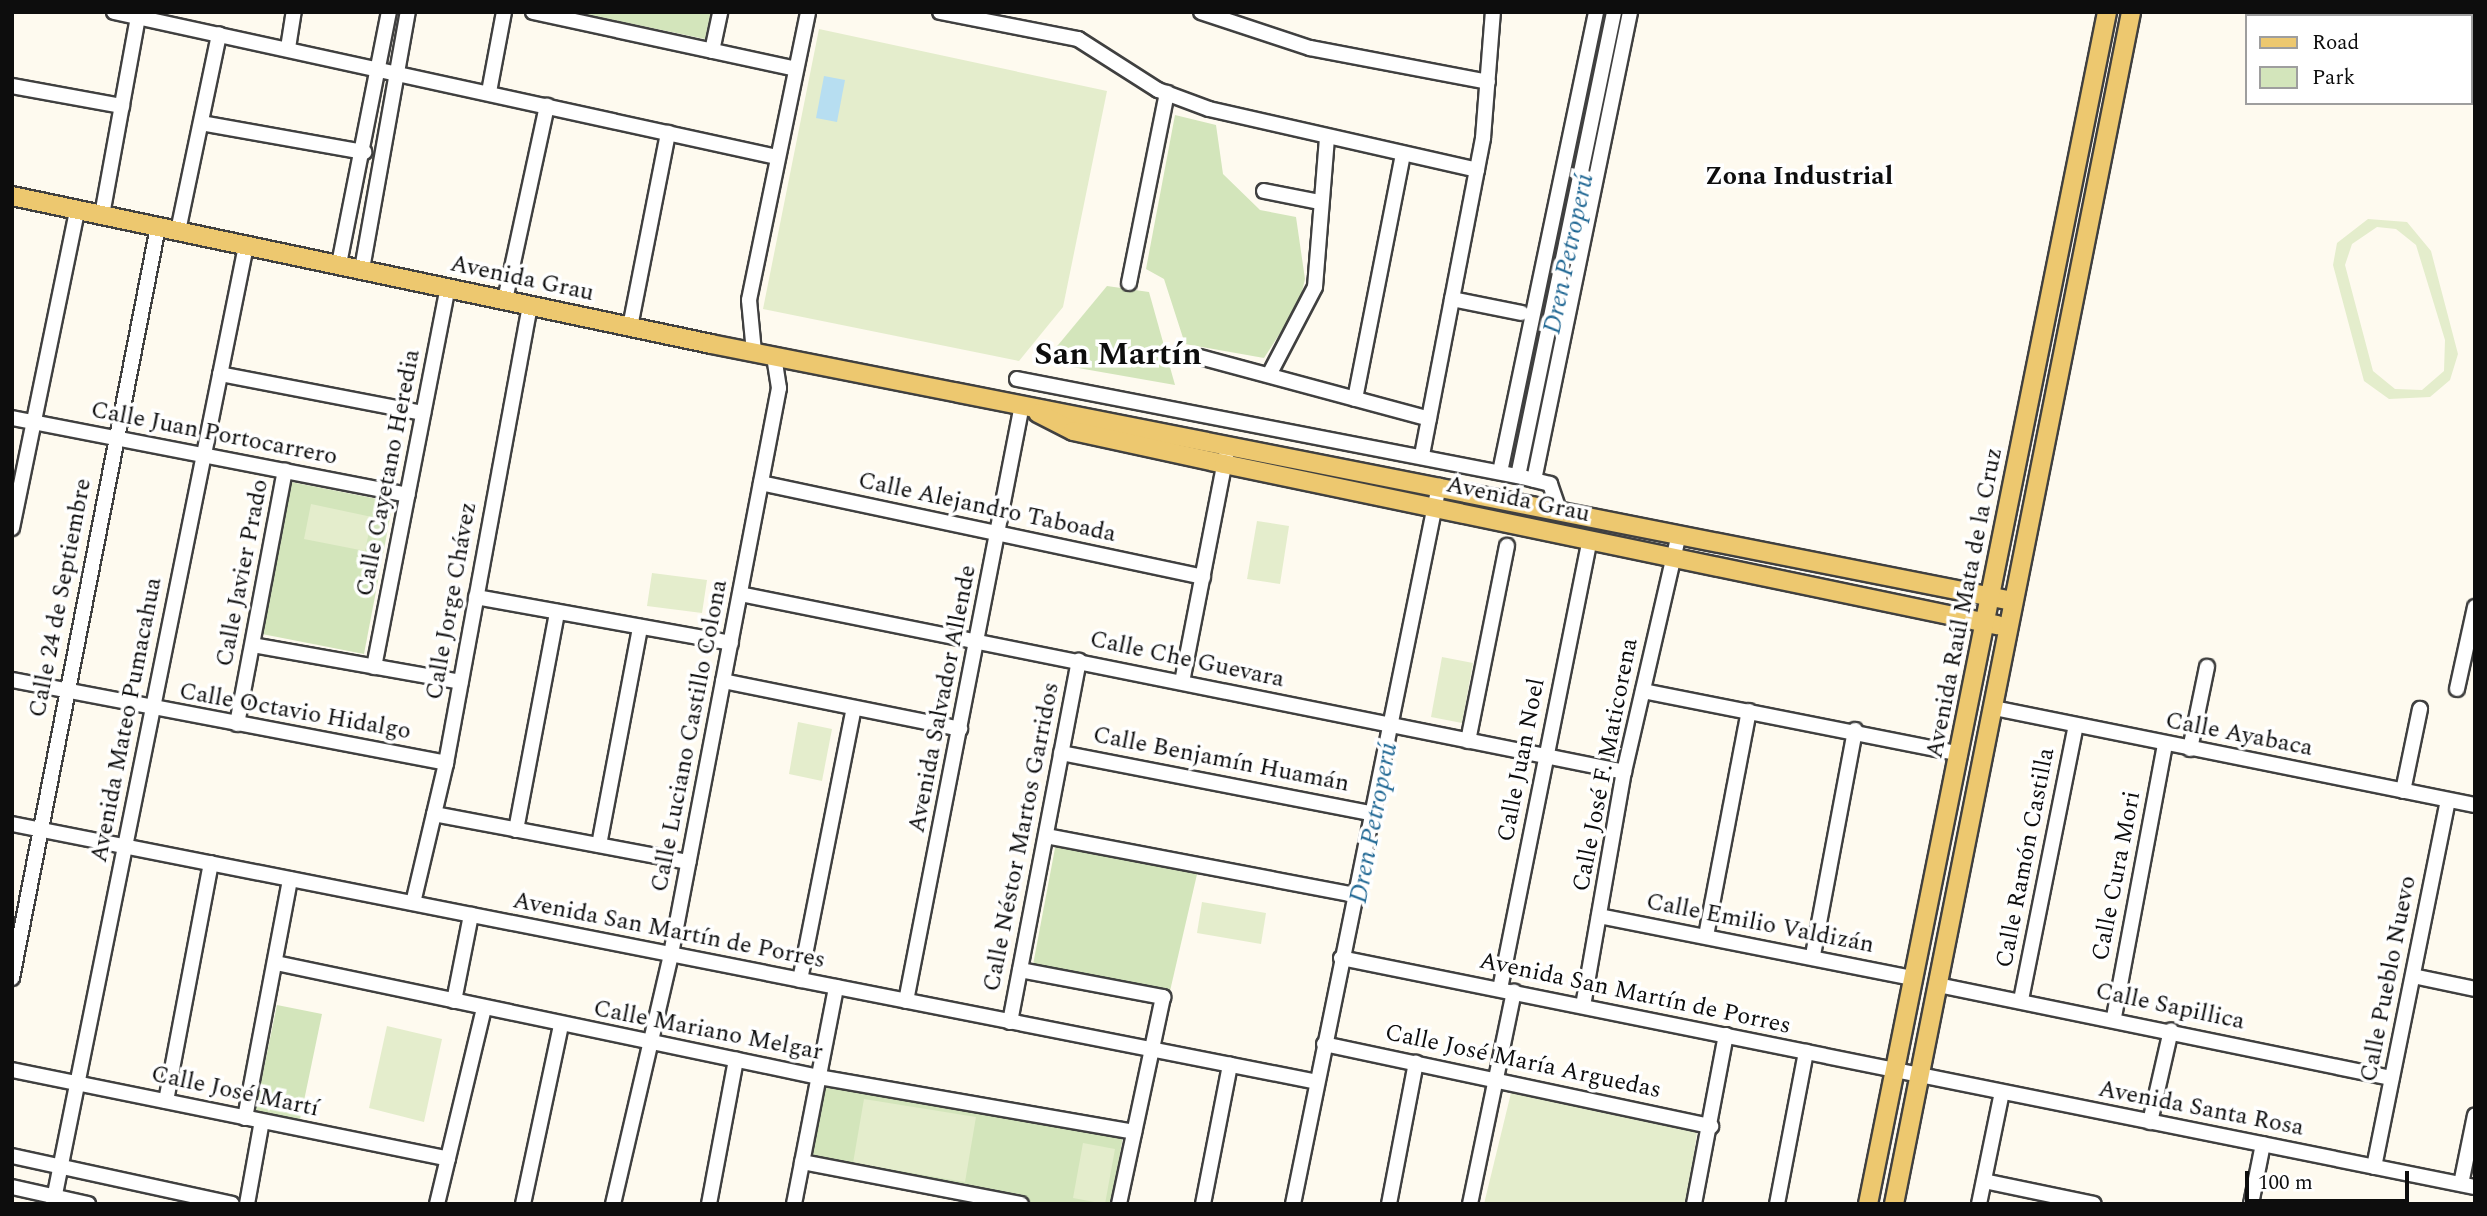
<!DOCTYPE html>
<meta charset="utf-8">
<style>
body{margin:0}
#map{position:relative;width:2487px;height:1216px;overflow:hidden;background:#fefaef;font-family:Spectral,serif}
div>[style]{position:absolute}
.green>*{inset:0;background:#d3e5bb}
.pitch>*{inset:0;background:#e4edcc}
.water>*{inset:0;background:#b7def1}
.stream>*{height:3.5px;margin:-1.75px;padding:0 1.75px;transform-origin:1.75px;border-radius:1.75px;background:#b7def1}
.roads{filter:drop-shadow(2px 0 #404040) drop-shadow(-2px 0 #404040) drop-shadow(0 2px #404040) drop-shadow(0 -2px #404040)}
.minor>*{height:14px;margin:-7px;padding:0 7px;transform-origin:7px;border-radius:7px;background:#fff}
.major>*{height:18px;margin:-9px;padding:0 9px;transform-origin:9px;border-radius:9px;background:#edc86f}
span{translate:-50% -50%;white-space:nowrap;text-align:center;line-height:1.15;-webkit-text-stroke:7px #fff;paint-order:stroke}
.street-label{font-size:24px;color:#0d0d0d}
.neighbourhood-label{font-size:26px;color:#0d0d0d;font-weight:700}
.water-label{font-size:26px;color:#216894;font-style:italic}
.district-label{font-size:32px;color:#0d0d0d;font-weight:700}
.frame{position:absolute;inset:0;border:14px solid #0d0d0d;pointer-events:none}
.legend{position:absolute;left:2245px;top:14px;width:228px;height:91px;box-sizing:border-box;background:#fff;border:2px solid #9e9e9e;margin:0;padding:9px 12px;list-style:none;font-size:21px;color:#0d0d0d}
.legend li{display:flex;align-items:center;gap:14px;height:35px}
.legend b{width:35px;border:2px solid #9e9e9e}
.scale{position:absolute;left:2245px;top:1171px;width:164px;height:32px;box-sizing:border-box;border:4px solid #0d0d0d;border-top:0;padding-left:9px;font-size:21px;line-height:24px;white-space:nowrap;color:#0d0d0d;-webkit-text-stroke:5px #fff;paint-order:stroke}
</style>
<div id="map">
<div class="green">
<div style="clip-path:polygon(575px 12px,711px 12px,705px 39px)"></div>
<div style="clip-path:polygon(1175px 115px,1216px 125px,1223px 174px,1260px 210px,1296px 217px,1305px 279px,1299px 304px,1264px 358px,1185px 344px,1164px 279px,1146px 269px)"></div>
<div style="clip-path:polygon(1107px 286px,1149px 292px,1175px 385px,1044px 362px)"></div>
<div style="clip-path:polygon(291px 482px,393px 502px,364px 654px,262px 634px)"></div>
<div style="clip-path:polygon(1061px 844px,1198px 870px,1170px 991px,1033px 965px,1055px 848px)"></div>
<div style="clip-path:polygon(277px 1005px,322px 1014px,300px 1120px,255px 1111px)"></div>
<div style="clip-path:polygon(825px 1083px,1123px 1136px,1112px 1204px,1039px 1204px,811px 1161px)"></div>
</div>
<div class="pitch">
<div style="clip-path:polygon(819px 29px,1107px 91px,1063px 307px,1019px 361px,763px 309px)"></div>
<div style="clip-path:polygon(evenodd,2368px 219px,2407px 222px,2431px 251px,2458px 354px,2450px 380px,2430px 397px,2389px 399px,2364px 381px,2333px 265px,2337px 243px,2368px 219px,2377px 227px,2396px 229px,2416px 245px,2445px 340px,2444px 371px,2422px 390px,2395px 389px,2373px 371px,2345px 265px,2352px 244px,2377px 227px)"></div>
<div style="clip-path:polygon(311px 504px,372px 517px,365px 551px,304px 539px)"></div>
<div style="clip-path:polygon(1257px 521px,1289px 526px,1280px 584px,1247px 579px)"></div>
<div style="clip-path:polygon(652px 573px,707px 580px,702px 613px,647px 606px)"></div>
<div style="clip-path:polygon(1442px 657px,1473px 663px,1462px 723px,1431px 717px)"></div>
<div style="clip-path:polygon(798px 722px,832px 729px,822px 781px,789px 774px)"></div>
<div style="clip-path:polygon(1202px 902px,1266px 913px,1261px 944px,1197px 933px)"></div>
<div style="clip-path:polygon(387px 1026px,442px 1039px,424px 1122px,369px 1108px)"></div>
<div style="clip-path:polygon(1511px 1093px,1697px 1132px,1687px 1204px,1484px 1204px)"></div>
<div style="clip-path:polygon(864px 1099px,976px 1117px,965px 1182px,853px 1163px)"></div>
<div style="clip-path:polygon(1083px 1143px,1115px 1149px,1105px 1204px,1073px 1198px)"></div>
</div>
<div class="water">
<div style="clip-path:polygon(824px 76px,845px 80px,837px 122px,816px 118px)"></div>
</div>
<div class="stream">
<div style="left:1519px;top:495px;width:15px;rotate:-79deg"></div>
</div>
<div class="roads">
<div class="minor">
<div style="left:114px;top:12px;width:679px;rotate:12.34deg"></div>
<div style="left:533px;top:12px;width:269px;rotate:12.2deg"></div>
<div style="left:940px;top:12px;width:141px;rotate:11.1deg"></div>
<div style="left:1078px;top:39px;width:95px;rotate:32.5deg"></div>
<div style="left:1158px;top:90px;width:54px;rotate:20.4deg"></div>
<div style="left:1209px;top:109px;width:275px;rotate:12.8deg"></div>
<div style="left:1201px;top:12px;width:115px;rotate:18.3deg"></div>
<div style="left:1310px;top:48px;width:181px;rotate:10.8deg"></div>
<div style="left:288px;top:48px;width:36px;rotate:-81deg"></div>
<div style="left:712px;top:51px;width:40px;rotate:-78deg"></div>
<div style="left:12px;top:86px;width:112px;rotate:10.3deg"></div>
<div style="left:489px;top:92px;width:81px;rotate:-79.4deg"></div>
<div style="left:201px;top:123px;width:166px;rotate:10.1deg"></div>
<div style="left:1264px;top:191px;width:56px;rotate:11.3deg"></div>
<div style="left:102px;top:215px;width:201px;rotate:-79.7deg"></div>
<div style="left:178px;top:231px;width:201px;rotate:-78.2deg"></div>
<div style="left:339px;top:264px;width:257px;rotate:-78.8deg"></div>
<div style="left:362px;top:269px;width:261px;rotate:-79.9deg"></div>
<div style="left:1129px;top:283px;width:194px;rotate:-78.7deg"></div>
<div style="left:1452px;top:299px;width:71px;rotate:11.3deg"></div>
<div style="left:505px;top:300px;width:199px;rotate:-77.8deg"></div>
<div style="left:630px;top:327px;width:198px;rotate:-78.9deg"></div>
<div style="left:754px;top:352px;width:52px;rotate:-95.5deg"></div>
<div style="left:749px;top:300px;width:294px;rotate:-78.4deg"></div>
<div style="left:1200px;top:357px;width:237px;rotate:15.1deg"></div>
<div style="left:220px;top:374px;width:207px;rotate:10.9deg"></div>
<div style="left:1269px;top:375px;width:99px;rotate:-62.4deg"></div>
<div style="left:1315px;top:287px;width:148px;rotate:-85.4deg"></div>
<div style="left:1017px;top:379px;width:514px;rotate:10.98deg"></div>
<div style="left:1522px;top:477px;width:29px;rotate:14deg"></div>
<div style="left:1550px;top:484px;width:28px;rotate:71deg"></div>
<div style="left:1355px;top:399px;width:250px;rotate:-78.9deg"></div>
<div style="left:12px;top:418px;width:403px;rotate:11deg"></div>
<div style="left:1422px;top:455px;width:323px;rotate:-79.1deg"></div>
<div style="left:1483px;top:138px;width:126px;rotate:-85.5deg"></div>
<div style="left:1500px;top:472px;width:470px;rotate:-78.2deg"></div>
<div style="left:1518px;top:476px;width:474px;rotate:-78.3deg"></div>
<div style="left:1534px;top:480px;width:478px;rotate:-78.4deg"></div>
<div style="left:761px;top:483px;width:452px;rotate:12deg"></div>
<div style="left:12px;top:528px;width:325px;rotate:-78.4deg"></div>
<div style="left:740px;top:594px;width:902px;rotate:11.38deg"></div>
<div style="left:476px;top:597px;width:259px;rotate:10.2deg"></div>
<div style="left:253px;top:645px;width:211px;rotate:10.1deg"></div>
<div style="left:374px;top:667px;width:386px;rotate:-79deg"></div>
<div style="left:12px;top:680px;width:442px;rotate:10.8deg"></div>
<div style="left:723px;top:681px;width:242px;rotate:11.4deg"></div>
<div style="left:1182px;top:682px;width:231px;rotate:-79deg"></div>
<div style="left:2457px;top:689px;width:84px;rotate:-77.6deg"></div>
<div style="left:1643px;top:691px;width:323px;rotate:11.2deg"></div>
<div style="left:1994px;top:708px;width:491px;rotate:11.4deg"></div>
<div style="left:237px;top:724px;width:258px;rotate:-79.3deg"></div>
<div style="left:1468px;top:741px;width:199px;rotate:-78.7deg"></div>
<div style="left:2190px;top:749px;width:84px;rotate:-78.3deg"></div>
<div style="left:1061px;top:753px;width:316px;rotate:11deg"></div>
<div style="left:2403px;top:791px;width:84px;rotate:-78.3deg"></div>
<div style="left:434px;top:814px;width:259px;rotate:10.7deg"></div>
<div style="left:12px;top:824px;width:1330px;rotate:11.18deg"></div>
<div style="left:516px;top:830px;width:222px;rotate:-79.3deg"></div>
<div style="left:1046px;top:836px;width:314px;rotate:10.8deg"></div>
<div style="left:599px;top:845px;width:222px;rotate:-79.3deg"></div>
<div style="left:413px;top:903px;width:144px;rotate:-76.7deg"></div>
<div style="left:446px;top:763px;width:465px;rotate:-79.6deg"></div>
<div style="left:1599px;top:916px;width:318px;rotate:11.2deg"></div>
<div style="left:1706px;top:936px;width:229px;rotate:-79.2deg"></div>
<div style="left:1813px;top:955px;width:229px;rotate:-79.4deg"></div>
<div style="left:1341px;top:958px;width:1157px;rotate:11.42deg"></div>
<div style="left:276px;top:963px;width:555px;rotate:11.86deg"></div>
<div style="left:819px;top:1077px;width:320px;rotate:9.9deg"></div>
<div style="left:1020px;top:970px;width:146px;rotate:10.7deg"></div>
<div style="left:1163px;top:997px;width:212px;rotate:102deg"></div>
<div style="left:2413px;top:976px;width:63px;rotate:11.8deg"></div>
<div style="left:12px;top:978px;width:765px;rotate:-79deg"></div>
<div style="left:800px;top:980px;width:277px;rotate:-78.8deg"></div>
<div style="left:1938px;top:985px;width:463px;rotate:11.6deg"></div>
<div style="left:1500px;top:989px;width:458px;rotate:-78.7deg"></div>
<div style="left:2021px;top:1000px;width:280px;rotate:-78.7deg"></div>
<div style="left:454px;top:1001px;width:88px;rotate:-78.8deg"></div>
<div style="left:906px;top:1001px;width:607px;rotate:-78.99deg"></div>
<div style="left:1583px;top:1006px;width:238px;rotate:-80.1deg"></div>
<div style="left:1624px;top:772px;width:244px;rotate:-77deg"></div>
<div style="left:2114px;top:1017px;width:278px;rotate:-79.4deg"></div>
<div style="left:1010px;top:1022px;width:368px;rotate:-79.2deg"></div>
<div style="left:1324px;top:1044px;width:396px;rotate:12deg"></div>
<div style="left:12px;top:1070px;width:445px;rotate:11.5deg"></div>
<div style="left:166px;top:1101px;width:242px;rotate:-79.3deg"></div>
<div style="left:245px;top:1118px;width:243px;rotate:-79.3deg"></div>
<div style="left:2150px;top:1122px;width:94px;rotate:-77.1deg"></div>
<div style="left:12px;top:1156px;width:225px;rotate:12.3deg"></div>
<div style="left:802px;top:1162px;width:223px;rotate:10.9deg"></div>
<div style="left:2374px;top:1167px;width:374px;rotate:-78.6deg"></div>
<div style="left:1984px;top:1181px;width:112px;rotate:11.8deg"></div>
<div style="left:2461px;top:1184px;width:70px;rotate:-78.5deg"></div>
<div style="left:12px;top:1187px;width:78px;rotate:12.6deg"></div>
<div style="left:53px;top:1204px;width:977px;rotate:-78.61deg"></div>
<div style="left:247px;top:1204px;width:84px;rotate:-79.8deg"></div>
<div style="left:437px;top:1204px;width:202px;rotate:-76.5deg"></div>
<div style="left:523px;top:1204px;width:183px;rotate:-78deg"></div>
<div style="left:613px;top:1204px;width:257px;rotate:-76.9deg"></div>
<div style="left:671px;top:954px;width:576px;rotate:-79.2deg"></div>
<div style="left:779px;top:388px;width:32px;rotate:-99deg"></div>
<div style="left:709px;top:1204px;width:147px;rotate:-79.4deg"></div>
<div style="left:794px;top:1204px;width:221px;rotate:-79deg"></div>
<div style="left:1203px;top:1204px;width:142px;rotate:-79deg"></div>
<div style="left:1293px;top:1204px;width:733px;rotate:-78.51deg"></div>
<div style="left:1389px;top:1204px;width:144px;rotate:-79.2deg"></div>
<div style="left:1470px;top:1204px;width:217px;rotate:-78.3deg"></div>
<div style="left:1694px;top:1204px;width:172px;rotate:-79.3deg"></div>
<div style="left:1777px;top:1204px;width:155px;rotate:-79.2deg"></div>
<div style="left:1979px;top:1204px;width:114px;rotate:-78.4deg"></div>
<div style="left:2251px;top:1204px;width:61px;rotate:-78.7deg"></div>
</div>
<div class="major">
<div style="left:12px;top:196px;width:714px;rotate:11.95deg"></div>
<div style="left:711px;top:344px;width:1327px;rotate:11.17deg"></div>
<div style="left:1038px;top:413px;width:39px;rotate:27deg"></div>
<div style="left:1073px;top:431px;width:155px;rotate:12.3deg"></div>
<div style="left:1224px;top:464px;width:790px;rotate:11.77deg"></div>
<div style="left:1868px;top:1204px;width:1216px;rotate:-78.66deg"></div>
<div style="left:1894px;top:1204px;width:1215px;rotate:-78.75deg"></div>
</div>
</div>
<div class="street-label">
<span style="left:522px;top:279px;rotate:12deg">Avenida Grau</span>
<span style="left:214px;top:434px;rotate:11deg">Calle Juan Portocarrero</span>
<span style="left:389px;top:473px;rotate:-79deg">Calle Cayetano Heredia</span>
<span style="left:1518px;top:500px;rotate:12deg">Avenida Grau</span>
<span style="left:987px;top:508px;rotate:12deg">Calle Alejandro Taboada</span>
<span style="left:243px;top:573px;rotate:-79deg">Calle Javier Prado</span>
<span style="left:61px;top:598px;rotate:-79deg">Calle 24 de Septiembre</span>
<span style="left:452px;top:601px;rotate:-80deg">Calle Jorge Chávez</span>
<span style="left:1965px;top:603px;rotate:-79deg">Avenida Raúl Mata de la Cruz</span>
<span style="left:1187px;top:660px;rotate:12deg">Calle Che Guevara</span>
<span style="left:943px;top:699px;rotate:-79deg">Avenida Salvador Allende</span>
<span style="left:295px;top:712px;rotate:10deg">Calle Octavio Hidalgo</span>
<span style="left:127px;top:720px;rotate:-79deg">Avenida Mateo Pumacahua</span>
<span style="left:2239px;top:735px;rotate:11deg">Calle Ayabaca</span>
<span style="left:690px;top:736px;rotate:-79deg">Calle Luciano Castillo Colona</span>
<span style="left:1221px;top:760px;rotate:11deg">Calle Benjamín Huamán</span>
<span style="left:1522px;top:760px;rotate:-79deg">Calle Juan Noel</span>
<span style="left:1606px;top:765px;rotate:-79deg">Calle José F. Maticorena</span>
<span style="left:1022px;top:837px;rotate:-79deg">Calle Néstor Martos Garridos</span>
<span style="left:2026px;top:858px;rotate:-79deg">Calle Ramón Castilla</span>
<span style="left:2117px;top:876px;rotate:-79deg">Calle Cura Mori</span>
<span style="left:1760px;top:924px;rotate:11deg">Calle Emilio Valdizán</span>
<span style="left:669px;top:931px;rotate:11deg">Avenida San Martín de Porres</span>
<span style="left:2389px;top:979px;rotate:-79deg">Calle Pueblo Nuevo</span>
<span style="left:1635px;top:994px;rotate:12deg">Avenida San Martín de Porres</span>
<span style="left:2170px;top:1007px;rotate:12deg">Calle Sapillica</span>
<span style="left:708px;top:1031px;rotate:11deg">Calle Mariano Melgar</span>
<span style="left:1523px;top:1062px;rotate:12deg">Calle José María Arguedas</span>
<span style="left:235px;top:1092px;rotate:12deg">Calle José Martí</span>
<span style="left:2201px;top:1109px;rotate:11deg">Avenida Santa Rosa</span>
</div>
<div class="neighbourhood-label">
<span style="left:1799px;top:177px">Zona Industrial</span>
</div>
<div class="water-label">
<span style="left:1569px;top:254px;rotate:-78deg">Dren Petroperú</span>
<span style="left:1374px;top:823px;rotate:-79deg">Dren Petroperú</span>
</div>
<div class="district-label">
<span style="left:1118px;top:355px">San Martín</span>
</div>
<div class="frame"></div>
<ul class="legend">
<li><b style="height:9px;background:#edc86f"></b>Road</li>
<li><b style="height:19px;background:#d3e5bb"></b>Park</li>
</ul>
<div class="scale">100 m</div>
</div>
